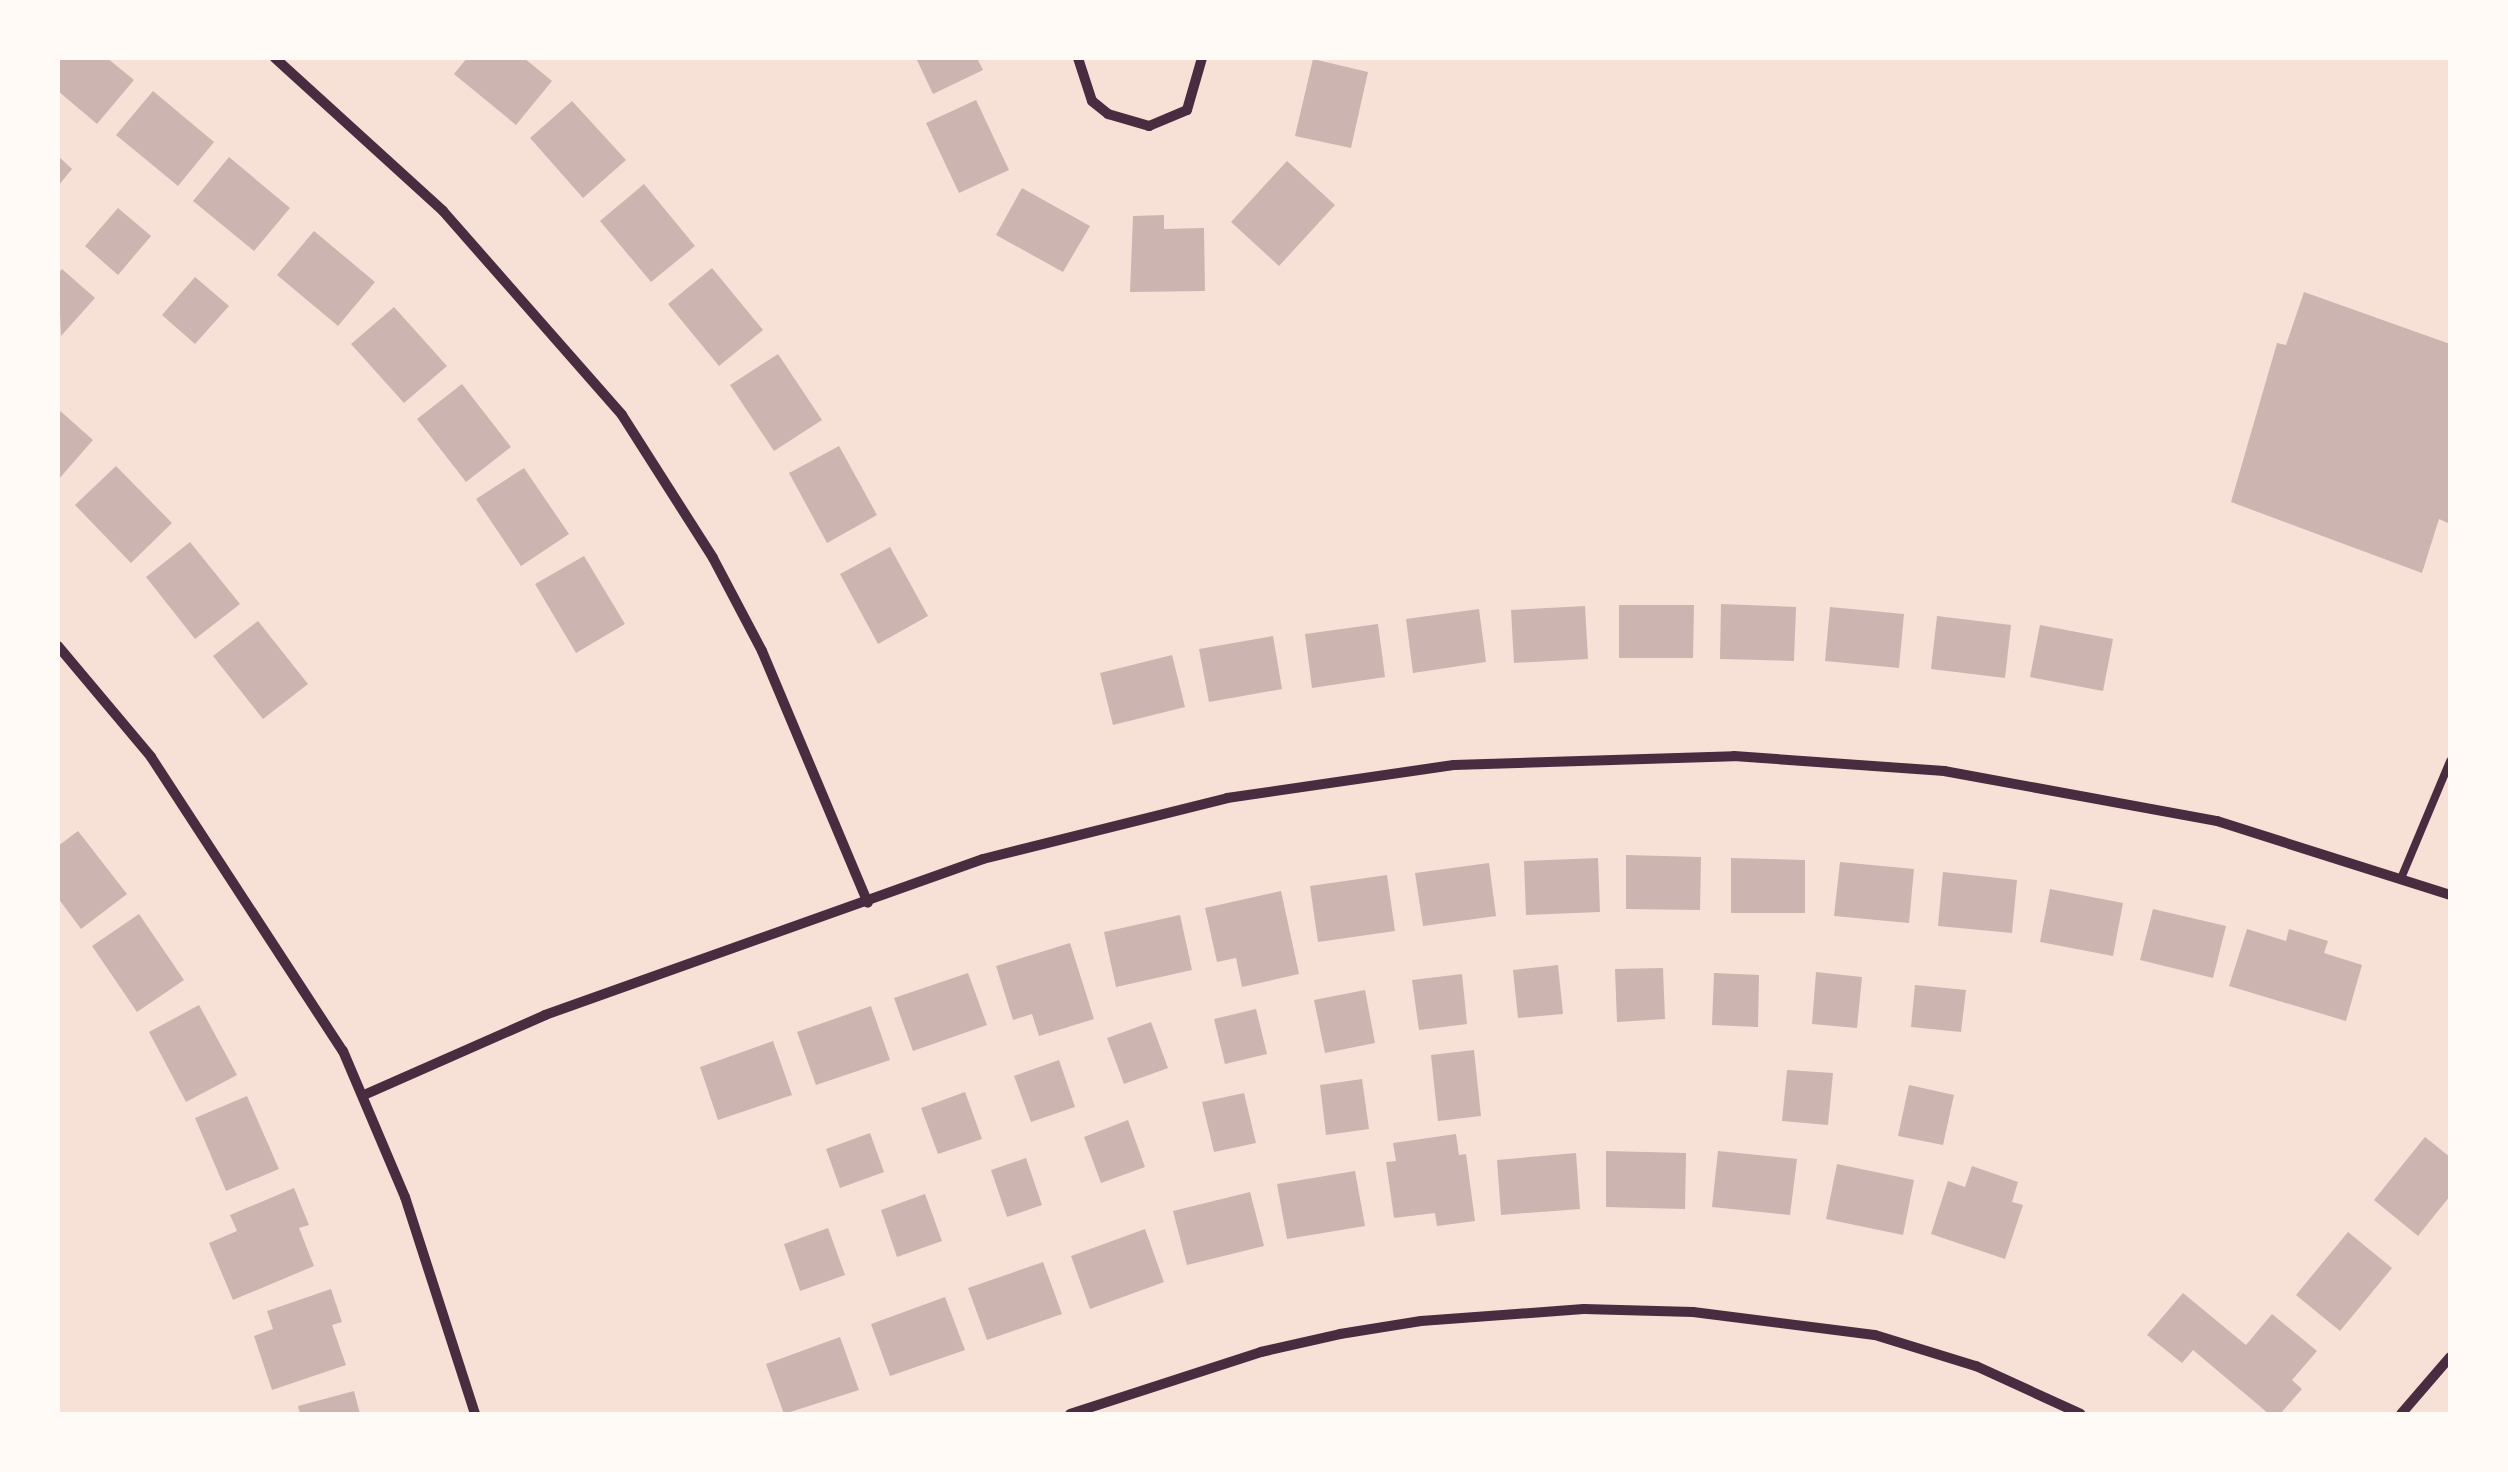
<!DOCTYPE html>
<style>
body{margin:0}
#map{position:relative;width:2508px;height:1472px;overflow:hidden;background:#f7e1d7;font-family:"Alegreya Sans",sans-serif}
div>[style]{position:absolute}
.building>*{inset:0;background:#ccb4b1}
.service>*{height:8px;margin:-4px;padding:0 4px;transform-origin:4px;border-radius:4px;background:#4a2c40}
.minor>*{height:10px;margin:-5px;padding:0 5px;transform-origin:5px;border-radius:5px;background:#4a2c40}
span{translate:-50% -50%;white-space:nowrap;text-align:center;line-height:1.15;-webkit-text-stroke:8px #fffaf5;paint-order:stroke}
.frame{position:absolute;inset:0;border:60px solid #fffaf5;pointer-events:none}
</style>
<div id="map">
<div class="building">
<div style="clip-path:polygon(58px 58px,107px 58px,134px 80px,97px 124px,58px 91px)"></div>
<div style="clip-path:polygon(467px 58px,524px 58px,552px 81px,516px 125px,454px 74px)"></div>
<div style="clip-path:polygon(916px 58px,977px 58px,983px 70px,933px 94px)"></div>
<div style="clip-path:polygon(1313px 59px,1368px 72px,1351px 148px,1295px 136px)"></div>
<div style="clip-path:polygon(153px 91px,214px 142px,178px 186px,116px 135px)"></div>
<div style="clip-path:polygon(976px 100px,1009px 170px,959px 193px,926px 123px)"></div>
<div style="clip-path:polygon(572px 101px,626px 160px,583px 198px,530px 138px)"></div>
<div style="clip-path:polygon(58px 156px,72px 169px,58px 186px)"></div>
<div style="clip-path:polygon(229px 157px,290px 208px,254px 251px,193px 201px)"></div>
<div style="clip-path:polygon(1287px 161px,1335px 205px,1279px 266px,1231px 222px)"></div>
<div style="clip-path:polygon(644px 184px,695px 246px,651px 282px,600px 221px)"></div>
<div style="clip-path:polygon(1022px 188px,1090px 226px,1063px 272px,996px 235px)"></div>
<div style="clip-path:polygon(118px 208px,151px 236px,118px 275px,85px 246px)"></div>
<div style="clip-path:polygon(1164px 215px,1164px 229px,1204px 228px,1205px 291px,1130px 292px,1133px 216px)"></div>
<div style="clip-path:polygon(314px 231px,375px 282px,338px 326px,277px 275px)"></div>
<div style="clip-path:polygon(712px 268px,763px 330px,719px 366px,668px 304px)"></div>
<div style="clip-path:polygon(62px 269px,95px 298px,61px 336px,58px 274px)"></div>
<div style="clip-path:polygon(195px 277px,229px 306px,195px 344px,162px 315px)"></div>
<div style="clip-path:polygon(2304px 292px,2450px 344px,2450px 524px,2439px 519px,2422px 573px,2231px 502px,2277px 343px,2286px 345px)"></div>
<div style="clip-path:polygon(394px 307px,447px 366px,404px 403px,351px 344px)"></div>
<div style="clip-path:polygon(778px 354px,822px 420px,774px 451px,730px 385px)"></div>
<div style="clip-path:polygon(462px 384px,511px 447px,466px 482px,417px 419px)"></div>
<div style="clip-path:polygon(58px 409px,93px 440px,58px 480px)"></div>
<div style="clip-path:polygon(839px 446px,877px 515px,827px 543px,789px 473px)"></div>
<div style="clip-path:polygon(116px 466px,172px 523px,131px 563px,75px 505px)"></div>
<div style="clip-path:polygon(524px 468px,569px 534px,521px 566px,476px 499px)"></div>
<div style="clip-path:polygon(190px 542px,240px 604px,195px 639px,146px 577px)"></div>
<div style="clip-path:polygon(890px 547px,928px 616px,878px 644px,840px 574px)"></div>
<div style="clip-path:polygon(584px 556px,625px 624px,576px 653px,535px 584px)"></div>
<div style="clip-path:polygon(1721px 604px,1796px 607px,1794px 661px,1720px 659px)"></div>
<div style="clip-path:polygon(1619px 605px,1694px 605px,1693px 658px,1619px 658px)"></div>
<div style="clip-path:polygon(1585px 606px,1588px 659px,1514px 663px,1511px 610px)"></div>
<div style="clip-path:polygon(1830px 607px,1904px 614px,1899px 668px,1825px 661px)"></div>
<div style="clip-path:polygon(1479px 609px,1486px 662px,1413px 673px,1406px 619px)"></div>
<div style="clip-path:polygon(1937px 616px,2011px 625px,2005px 678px,1931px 669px)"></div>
<div style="clip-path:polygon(258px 621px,308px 684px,263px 719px,213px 656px)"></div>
<div style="clip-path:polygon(1378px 624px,1385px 677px,1312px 688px,1305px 634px)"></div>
<div style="clip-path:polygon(2040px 625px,2113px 639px,2103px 691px,2030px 677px)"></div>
<div style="clip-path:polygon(1273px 636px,1282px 689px,1209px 702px,1199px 649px)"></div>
<div style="clip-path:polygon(1172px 655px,1185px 707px,1113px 725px,1100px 673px)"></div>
<div style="clip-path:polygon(78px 831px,127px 894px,81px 929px,58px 898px,58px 846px)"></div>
<div style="clip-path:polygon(1626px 855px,1701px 857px,1700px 910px,1626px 909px)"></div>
<div style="clip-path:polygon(1598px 858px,1600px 912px,1526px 915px,1524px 861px)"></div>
<div style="clip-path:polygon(1731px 858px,1805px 860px,1805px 913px,1731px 913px)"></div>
<div style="clip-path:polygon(1840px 862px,1914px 869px,1909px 923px,1834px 916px)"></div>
<div style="clip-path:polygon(1489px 863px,1496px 916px,1423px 926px,1415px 873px)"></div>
<div style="clip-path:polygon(1943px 872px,2017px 880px,2012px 933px,1938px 926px)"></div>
<div style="clip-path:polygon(1387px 875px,1395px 931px,1318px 942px,1310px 886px)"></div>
<div style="clip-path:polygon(2050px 889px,2123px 903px,2113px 956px,2040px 942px)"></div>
<div style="clip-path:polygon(1281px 891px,1299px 974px,1242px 987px,1236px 958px,1217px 962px,1205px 908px)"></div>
<div style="clip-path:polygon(2153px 909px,2226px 926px,2213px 978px,2140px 960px)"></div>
<div style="clip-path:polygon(139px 914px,184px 980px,137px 1012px,92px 946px)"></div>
<div style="clip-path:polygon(1180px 915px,1192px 970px,1116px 987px,1104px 932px)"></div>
<div style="clip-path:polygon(2247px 929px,2286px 941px,2289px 929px,2328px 941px,2324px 953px,2362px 965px,2346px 1021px,2229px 986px)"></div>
<div style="clip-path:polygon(1070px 943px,1094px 1019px,1039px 1036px,1032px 1014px,1013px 1020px,996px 966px)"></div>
<div style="clip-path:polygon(1558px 965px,1563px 1014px,1518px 1018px,1513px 970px)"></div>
<div style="clip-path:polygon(1663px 968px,1665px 1019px,1617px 1022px,1615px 969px)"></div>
<div style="clip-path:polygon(1816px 972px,1862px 977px,1857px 1028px,1812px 1024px)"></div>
<div style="clip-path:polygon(968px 973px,987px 1025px,913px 1051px,894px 998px)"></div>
<div style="clip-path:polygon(1714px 973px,1759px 975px,1758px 1027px,1712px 1025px)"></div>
<div style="clip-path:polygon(1462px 974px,1467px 1024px,1419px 1030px,1412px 980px)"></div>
<div style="clip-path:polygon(1915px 985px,1966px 990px,1961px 1032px,1911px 1027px)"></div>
<div style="clip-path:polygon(1365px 990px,1375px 1043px,1325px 1053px,1314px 1000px)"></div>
<div style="clip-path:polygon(199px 1005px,237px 1075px,186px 1102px,149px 1032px)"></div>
<div style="clip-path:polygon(871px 1006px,890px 1060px,816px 1085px,797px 1032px)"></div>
<div style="clip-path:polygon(1256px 1009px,1267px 1054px,1225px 1064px,1214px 1019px)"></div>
<div style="clip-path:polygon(1151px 1022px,1168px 1068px,1124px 1084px,1107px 1038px)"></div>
<div style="clip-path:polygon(773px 1041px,792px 1095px,718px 1120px,700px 1067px)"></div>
<div style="clip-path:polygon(1474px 1050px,1481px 1116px,1438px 1121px,1431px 1055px)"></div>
<div style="clip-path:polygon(1059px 1060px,1075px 1107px,1031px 1122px,1014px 1076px)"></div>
<div style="clip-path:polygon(1787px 1070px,1833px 1073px,1828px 1125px,1782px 1121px)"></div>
<div style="clip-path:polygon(1362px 1079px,1369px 1129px,1326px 1135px,1320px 1085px)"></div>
<div style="clip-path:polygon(1909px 1085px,1954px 1095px,1943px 1145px,1898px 1136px)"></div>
<div style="clip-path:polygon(965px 1092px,982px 1139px,938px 1154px,921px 1108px)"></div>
<div style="clip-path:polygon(1244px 1093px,1256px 1143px,1214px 1152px,1202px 1102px)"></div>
<div style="clip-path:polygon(247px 1096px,279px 1169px,226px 1191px,195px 1118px)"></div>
<div style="clip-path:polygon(1128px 1120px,1145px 1167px,1101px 1183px,1084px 1137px)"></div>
<div style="clip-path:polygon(870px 1133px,884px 1172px,840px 1188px,826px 1149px)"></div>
<div style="clip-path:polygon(1456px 1134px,1459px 1155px,1466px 1154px,1475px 1221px,1437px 1226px,1435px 1213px,1394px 1218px,1386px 1162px,1396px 1161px,1393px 1143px)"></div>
<div style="clip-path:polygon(2425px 1137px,2450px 1157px,2450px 1196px,2418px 1236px,2374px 1200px)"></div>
<div style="clip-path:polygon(1606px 1151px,1686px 1153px,1685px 1209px,1606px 1207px)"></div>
<div style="clip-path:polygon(1718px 1151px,1797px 1159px,1790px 1215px,1712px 1207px)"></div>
<div style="clip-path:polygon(1576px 1153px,1580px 1209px,1501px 1215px,1497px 1160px)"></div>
<div style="clip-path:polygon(1026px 1158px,1042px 1205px,1007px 1217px,991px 1170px)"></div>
<div style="clip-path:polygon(1837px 1164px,1914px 1180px,1903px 1235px,1826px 1219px)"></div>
<div style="clip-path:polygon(1972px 1166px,2018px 1182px,2012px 1202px,2023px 1205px,2005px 1259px,1931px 1234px,1948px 1181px,1965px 1187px)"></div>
<div style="clip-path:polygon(1355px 1171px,1365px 1226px,1287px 1239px,1277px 1184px)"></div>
<div style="clip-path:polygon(294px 1188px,309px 1225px,299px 1228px,314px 1266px,233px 1300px,209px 1243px,237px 1231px,230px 1215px)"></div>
<div style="clip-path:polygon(1250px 1192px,1264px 1246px,1187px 1265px,1173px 1211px)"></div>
<div style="clip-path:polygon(925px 1194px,942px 1241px,897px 1257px,881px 1210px)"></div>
<div style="clip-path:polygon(828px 1228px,845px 1275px,800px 1291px,784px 1244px)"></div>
<div style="clip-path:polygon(1145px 1229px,1164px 1282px,1090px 1309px,1071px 1256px)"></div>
<div style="clip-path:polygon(2348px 1232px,2392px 1268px,2340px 1331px,2296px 1295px)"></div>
<div style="clip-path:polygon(1043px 1262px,1062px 1314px,987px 1340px,968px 1288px)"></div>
<div style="clip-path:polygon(331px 1289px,342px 1322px,332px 1325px,346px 1365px,272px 1390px,254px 1336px,273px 1329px,267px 1311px)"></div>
<div style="clip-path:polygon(2183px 1293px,2246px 1345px,2272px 1314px,2317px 1351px,2292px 1380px,2302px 1389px,2280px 1414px,2269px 1414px,2193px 1350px,2182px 1363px,2147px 1335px)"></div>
<div style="clip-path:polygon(945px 1297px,965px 1350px,890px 1376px,871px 1324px)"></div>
<div style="clip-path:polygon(840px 1337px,859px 1390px,784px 1414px,766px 1364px)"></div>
<div style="clip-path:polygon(354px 1391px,360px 1414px,300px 1414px,298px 1406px)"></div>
</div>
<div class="service">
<div style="left:2402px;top:876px;width:125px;rotate:-67.3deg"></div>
</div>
<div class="minor">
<div style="left:275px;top:58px;width:227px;rotate:42.3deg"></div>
<div style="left:443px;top:211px;width:271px;rotate:48.7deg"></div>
<div style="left:622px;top:415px;width:169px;rotate:57.5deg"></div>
<div style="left:713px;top:558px;width:105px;rotate:62.2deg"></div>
<div style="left:762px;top:651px;width:273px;rotate:67.2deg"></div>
<div style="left:1078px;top:58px;width:45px;rotate:72deg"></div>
<div style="left:1092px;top:101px;width:21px;rotate:39deg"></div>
<div style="left:1108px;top:114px;width:43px;rotate:16.3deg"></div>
<div style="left:1149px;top:126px;width:41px;rotate:-22.8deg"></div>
<div style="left:1187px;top:110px;width:54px;rotate:-73.9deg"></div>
<div style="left:58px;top:646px;width:145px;rotate:50deg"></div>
<div style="left:151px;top:757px;width:351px;rotate:56.9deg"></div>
<div style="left:343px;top:1051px;width:159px;rotate:67deg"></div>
<div style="left:405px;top:1197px;width:228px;rotate:72.1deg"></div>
<div style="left:364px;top:1095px;width:198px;rotate:-23.8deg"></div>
<div style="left:545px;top:1015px;width:465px;rotate:-19.6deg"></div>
<div style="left:983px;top:859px;width:252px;rotate:-14deg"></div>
<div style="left:1227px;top:798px;width:229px;rotate:-8.3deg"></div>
<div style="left:1454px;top:765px;width:280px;rotate:-1.8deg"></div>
<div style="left:1734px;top:756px;width:211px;rotate:4.1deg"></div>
<div style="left:1944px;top:771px;width:278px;rotate:10.4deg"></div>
<div style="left:2217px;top:821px;width:244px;rotate:17.6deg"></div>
<div style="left:1070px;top:1414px;width:201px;rotate:-18deg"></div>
<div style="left:1261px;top:1352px;width:81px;rotate:-12.8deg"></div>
<div style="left:1340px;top:1334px;width:82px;rotate:-9.1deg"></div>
<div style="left:1421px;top:1321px;width:163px;rotate:-4.2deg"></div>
<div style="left:1584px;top:1309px;width:109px;rotate:1.6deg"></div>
<div style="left:1693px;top:1312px;width:183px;rotate:7.2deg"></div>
<div style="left:1875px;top:1335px;width:106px;rotate:17.1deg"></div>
<div style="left:1976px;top:1366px;width:115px;rotate:24.6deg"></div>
<div style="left:2401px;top:1414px;width:75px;rotate:-49.3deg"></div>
</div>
<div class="frame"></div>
</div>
